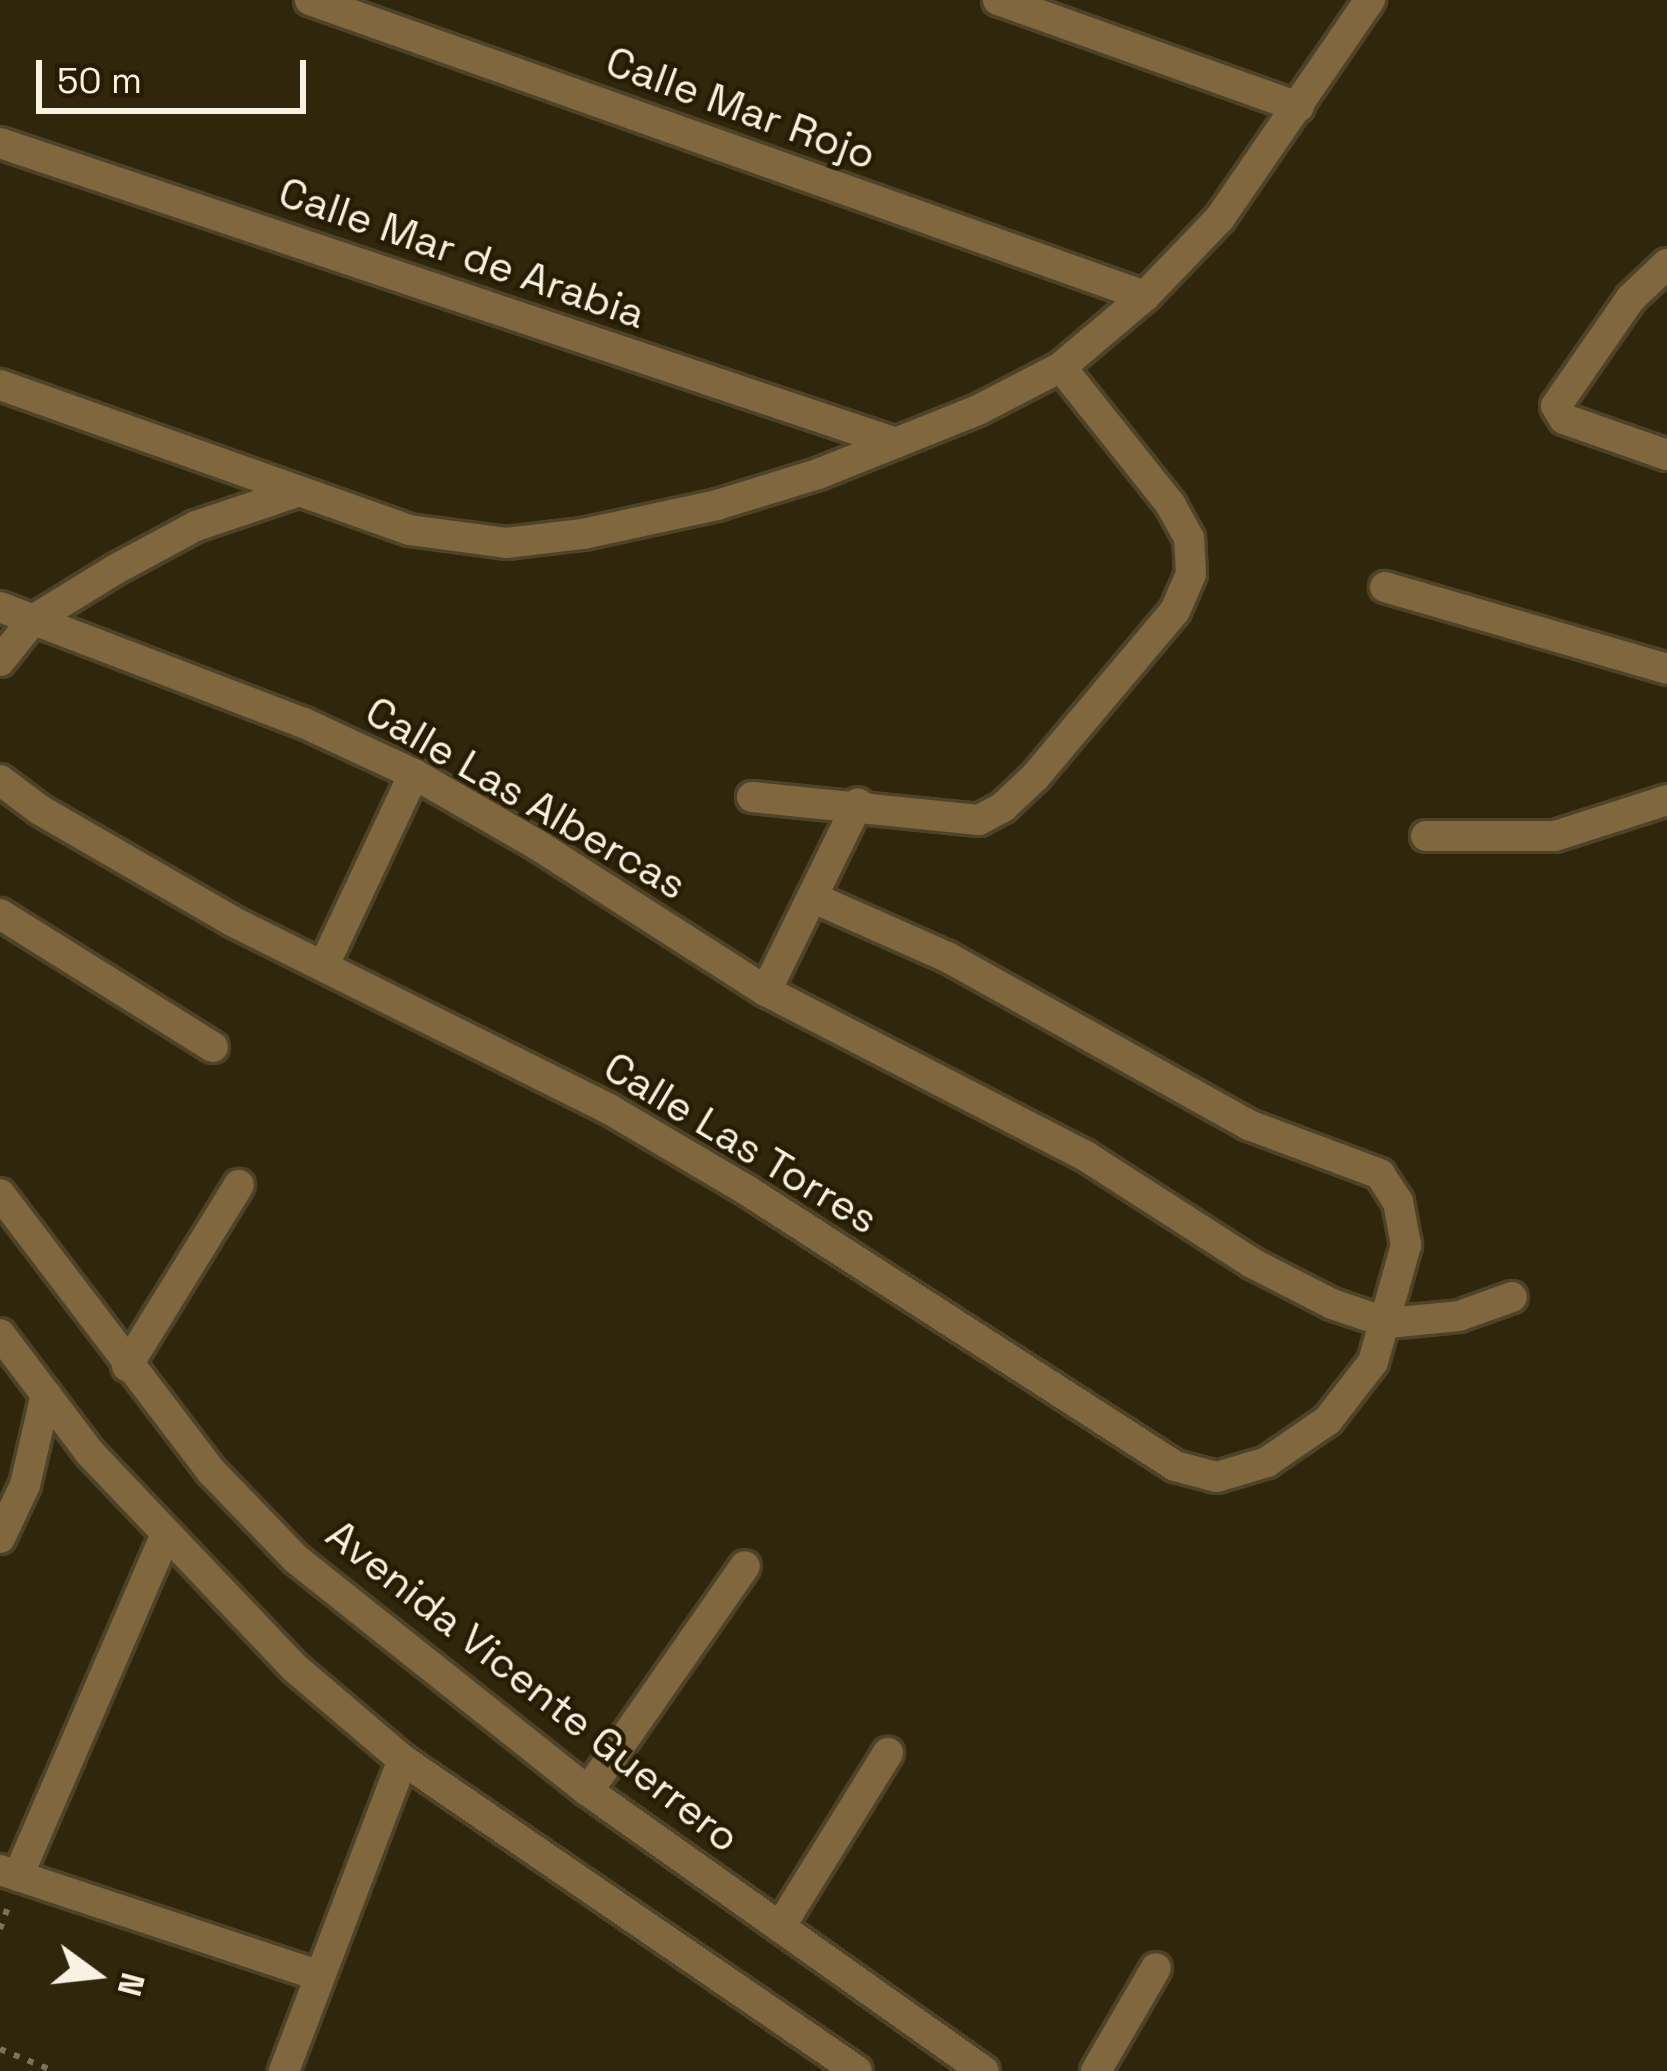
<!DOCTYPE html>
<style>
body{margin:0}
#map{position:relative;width:1667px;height:2071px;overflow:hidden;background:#30260b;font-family:"Space Grotesk",sans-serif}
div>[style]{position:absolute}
.path>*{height:6px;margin-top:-3px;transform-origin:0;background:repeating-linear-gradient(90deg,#7b735c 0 6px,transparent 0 15px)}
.roads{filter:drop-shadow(3px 0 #4c4329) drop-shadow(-3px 0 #4c4329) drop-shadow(0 3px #4c4329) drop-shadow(0 -3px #4c4329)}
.pedestrian>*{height:30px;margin:-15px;padding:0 15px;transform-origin:15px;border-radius:15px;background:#81673d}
.minor>*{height:30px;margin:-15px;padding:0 15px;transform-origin:15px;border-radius:15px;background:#81673d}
.tertiary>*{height:30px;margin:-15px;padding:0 15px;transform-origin:15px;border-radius:15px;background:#81673d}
span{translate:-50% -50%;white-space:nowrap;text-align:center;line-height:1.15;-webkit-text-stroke:9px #261c02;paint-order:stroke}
.street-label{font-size:42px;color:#f8f2e2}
.north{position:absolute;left:36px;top:1915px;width:120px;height:120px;-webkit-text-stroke:9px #261c02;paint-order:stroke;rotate:105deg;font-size:33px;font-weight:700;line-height:48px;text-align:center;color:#f8f2e2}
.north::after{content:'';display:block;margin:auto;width:42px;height:54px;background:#f8f2e2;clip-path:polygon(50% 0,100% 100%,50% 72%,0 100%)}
.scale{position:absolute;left:36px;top:60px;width:270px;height:54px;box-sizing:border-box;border:6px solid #f8f2e2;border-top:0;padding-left:15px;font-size:36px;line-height:42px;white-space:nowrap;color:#f8f2e2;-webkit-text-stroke:9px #261c02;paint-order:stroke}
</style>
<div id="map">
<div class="path">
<div style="left:0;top:1929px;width:27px;rotate:-70deg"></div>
<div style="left:0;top:2049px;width:58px;rotate:22.2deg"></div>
</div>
<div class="roads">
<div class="pedestrian">
<div style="left:18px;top:1876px;width:369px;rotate:-66.6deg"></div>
</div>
<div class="minor">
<div style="left:310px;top:0;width:886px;rotate:19.52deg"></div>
<div style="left:998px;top:0;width:319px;rotate:19.6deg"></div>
<div style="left:0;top:143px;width:945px;rotate:18.51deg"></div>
<div style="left:1667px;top:264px;width:50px;rotate:136.6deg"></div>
<div style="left:1631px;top:298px;width:131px;rotate:124.8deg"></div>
<div style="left:1556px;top:406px;width:15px;rotate:58deg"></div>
<div style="left:1564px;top:419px;width:109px;rotate:19.3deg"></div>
<div style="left:0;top:385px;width:434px;rotate:19.5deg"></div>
<div style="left:409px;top:530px;width:98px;rotate:7.6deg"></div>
<div style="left:506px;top:543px;width:78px;rotate:-6.7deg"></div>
<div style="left:583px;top:534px;width:137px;rotate:-12.2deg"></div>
<div style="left:717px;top:505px;width:106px;rotate:-17.1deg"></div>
<div style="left:818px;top:474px;width:172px;rotate:-21.8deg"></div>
<div style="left:978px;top:410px;width:93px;rotate:-27.4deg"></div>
<div style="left:1061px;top:367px;width:110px;rotate:-40.2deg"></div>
<div style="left:1145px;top:296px;width:108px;rotate:-46.1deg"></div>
<div style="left:1220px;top:218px;width:265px;rotate:-55.5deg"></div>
<div style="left:1385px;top:587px;width:294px;rotate:16.2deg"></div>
<div style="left:0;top:607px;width:325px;rotate:20.9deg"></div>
<div style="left:304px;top:723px;width:121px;rotate:24.9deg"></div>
<div style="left:414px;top:774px;width:144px;rotate:29.9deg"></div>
<div style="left:539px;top:846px;width:269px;rotate:32.6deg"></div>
<div style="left:766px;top:991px;width:358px;rotate:27.3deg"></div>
<div style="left:1084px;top:1155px;width:200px;rotate:32.7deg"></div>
<div style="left:1252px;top:1263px;width:90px;rotate:27.1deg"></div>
<div style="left:1332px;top:1304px;width:59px;rotate:18.7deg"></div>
<div style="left:1388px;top:1323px;width:71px;rotate:-5.6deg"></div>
<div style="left:1459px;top:1316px;width:56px;rotate:-19.7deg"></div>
<div style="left:0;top:661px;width:53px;rotate:-51.2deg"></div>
<div style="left:33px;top:620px;width:97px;rotate:-31.6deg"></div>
<div style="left:116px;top:569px;width:91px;rotate:-28.3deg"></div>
<div style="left:196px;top:526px;width:103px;rotate:-18.6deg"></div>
<div style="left:0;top:780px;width:50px;rotate:36.9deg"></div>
<div style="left:40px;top:810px;width:222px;rotate:30deg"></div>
<div style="left:232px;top:921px;width:421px;rotate:26.5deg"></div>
<div style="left:609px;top:1109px;width:161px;rotate:30.5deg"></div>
<div style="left:748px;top:1191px;width:508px;rotate:32.78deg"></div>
<div style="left:1175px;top:1466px;width:43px;rotate:14.7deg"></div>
<div style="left:1217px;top:1477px;width:52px;rotate:-16.7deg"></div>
<div style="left:1267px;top:1462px;width:74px;rotate:-34.5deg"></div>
<div style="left:1328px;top:1420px;width:73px;rotate:-52.2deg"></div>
<div style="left:1373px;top:1362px;width:122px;rotate:-74.2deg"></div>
<div style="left:1406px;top:1245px;width:44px;rotate:-100.5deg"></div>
<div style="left:1398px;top:1202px;width:33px;rotate:-123deg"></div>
<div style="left:1380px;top:1174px;width:140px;rotate:-159.5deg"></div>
<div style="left:1249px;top:1125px;width:346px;rotate:-150.9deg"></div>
<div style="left:947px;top:957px;width:143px;rotate:-156.1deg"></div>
<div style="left:752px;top:797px;width:228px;rotate:5.8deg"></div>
<div style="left:979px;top:820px;width:27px;rotate:-28deg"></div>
<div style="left:1003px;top:807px;width:44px;rotate:-43.2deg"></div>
<div style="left:1035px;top:777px;width:217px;rotate:-49.9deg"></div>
<div style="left:1175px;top:611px;width:40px;rotate:-66.6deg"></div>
<div style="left:1191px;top:574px;width:36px;rotate:-93deg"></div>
<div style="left:1189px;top:538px;width:38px;rotate:-119deg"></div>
<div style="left:1171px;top:505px;width:176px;rotate:-128.6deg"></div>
<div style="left:1426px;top:836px;width:129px"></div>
<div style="left:1555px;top:836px;width:118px;rotate:-17.8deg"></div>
<div style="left:0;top:914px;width:251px;rotate:32deg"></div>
<div style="left:324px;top:965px;width:211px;rotate:-64.8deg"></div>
<div style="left:766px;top:991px;width:209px;rotate:-63.9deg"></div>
<div style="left:127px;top:1366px;width:213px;rotate:-58.3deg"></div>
<div style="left:0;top:1538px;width:59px;rotate:-64.7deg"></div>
<div style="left:25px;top:1485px;width:93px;rotate:-77deg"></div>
<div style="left:588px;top:1791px;width:274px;rotate:-55.1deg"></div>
<div style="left:0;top:1870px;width:335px;rotate:18.3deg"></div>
<div style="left:780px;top:1927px;width:205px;rotate:-58.2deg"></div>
<div style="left:284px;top:2071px;width:333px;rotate:-69.1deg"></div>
<div style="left:1096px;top:2071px;width:119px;rotate:-59.8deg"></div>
</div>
<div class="tertiary">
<div style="left:0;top:1194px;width:348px;rotate:52.7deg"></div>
<div style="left:211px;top:1471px;width:122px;rotate:46deg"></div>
<div style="left:296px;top:1559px;width:373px;rotate:38.5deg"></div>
<div style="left:588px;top:1791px;width:485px;rotate:35.3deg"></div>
<div style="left:0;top:1334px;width:149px;rotate:52.9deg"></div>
<div style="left:90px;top:1453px;width:298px;rotate:46.4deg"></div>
<div style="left:296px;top:1669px;width:140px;rotate:40.4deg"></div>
<div style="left:403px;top:1760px;width:550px;rotate:34.41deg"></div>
</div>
</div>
<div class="street-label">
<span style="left:741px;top:108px;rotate:20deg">Calle Mar Rojo</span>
<span style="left:462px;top:253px;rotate:19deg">Calle Mar de Arabia</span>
<span style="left:526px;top:798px;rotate:30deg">Calle Las Albercas</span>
<span style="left:741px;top:1143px;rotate:31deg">Calle Las Torres</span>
<span style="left:533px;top:1686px;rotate:38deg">Avenida Vicente Guerrero</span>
</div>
<div class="north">N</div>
<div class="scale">50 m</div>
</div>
